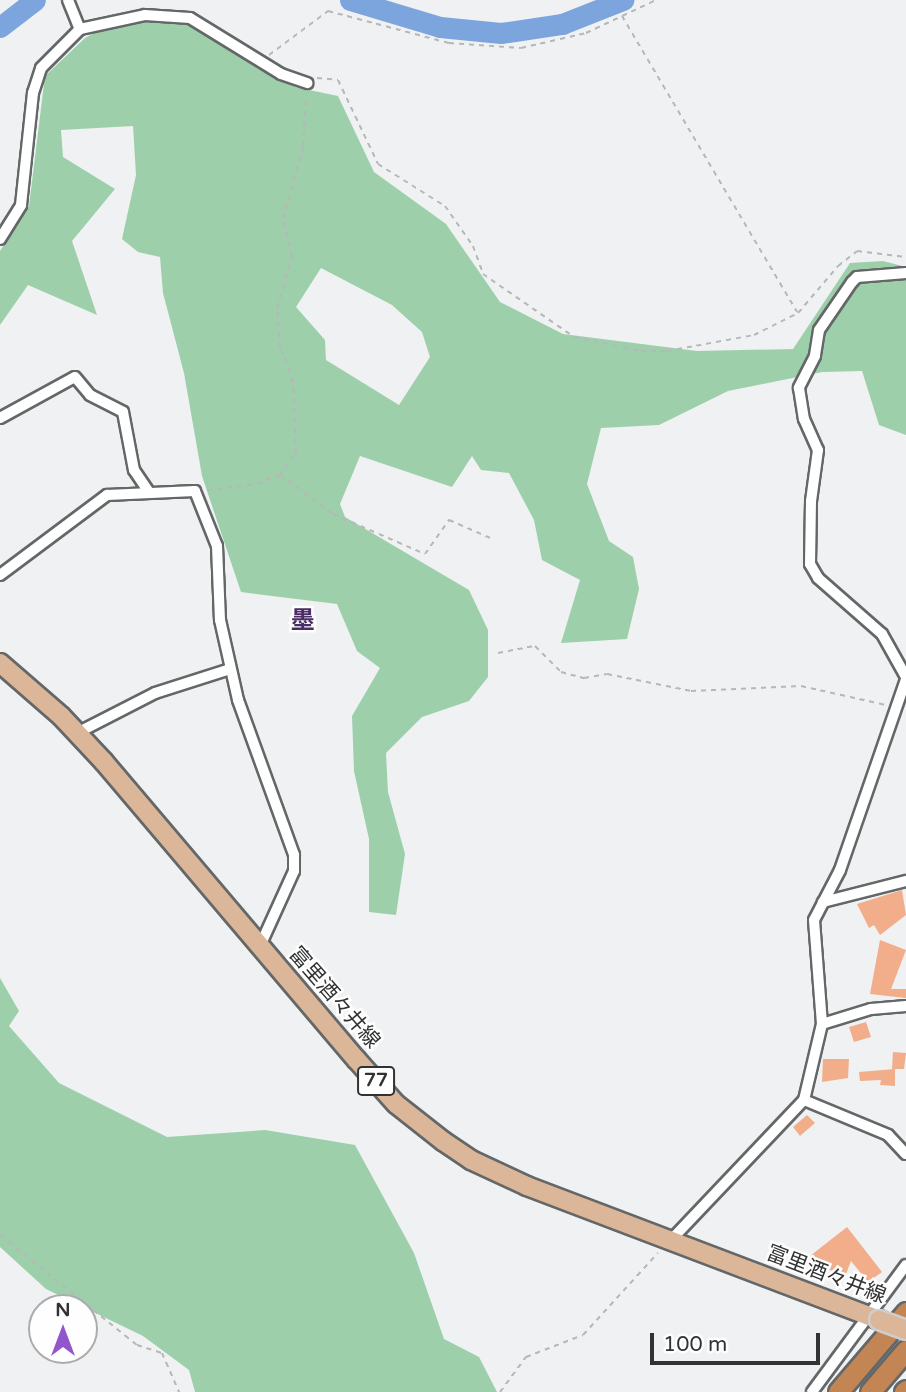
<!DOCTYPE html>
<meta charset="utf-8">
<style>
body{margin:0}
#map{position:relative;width:906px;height:1392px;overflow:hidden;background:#eff1f3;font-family:"Varela Round","Noto Sans JP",sans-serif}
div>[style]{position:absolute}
.green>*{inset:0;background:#9dd0aa}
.river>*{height:21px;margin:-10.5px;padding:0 10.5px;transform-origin:10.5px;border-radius:10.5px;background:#7ca5dd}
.building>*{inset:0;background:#f2ad8b}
.path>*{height:2px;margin-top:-1px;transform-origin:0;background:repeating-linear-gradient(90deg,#b6b7b9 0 5px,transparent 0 10px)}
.roads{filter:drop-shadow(2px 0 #646768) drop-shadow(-2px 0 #646768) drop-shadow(0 2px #646768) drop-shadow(0 -2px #646768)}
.street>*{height:10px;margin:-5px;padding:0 5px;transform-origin:5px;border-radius:5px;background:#fff}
.primary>*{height:18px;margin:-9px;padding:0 9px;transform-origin:9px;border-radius:9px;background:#dcb698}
.highway>*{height:19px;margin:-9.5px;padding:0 9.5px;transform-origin:9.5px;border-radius:9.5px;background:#c48554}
.bridges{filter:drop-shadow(2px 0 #cecece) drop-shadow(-2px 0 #cecece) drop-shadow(0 2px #cecece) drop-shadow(0 -2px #cecece)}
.primary-bridge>*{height:18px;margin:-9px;padding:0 9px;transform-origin:9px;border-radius:9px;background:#dcb698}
span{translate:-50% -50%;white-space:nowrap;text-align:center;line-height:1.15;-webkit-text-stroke:5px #fefeff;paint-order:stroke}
.shield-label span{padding:2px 5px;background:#fefeff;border:2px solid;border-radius:5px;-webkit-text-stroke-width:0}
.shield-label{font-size:19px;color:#313232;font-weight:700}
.street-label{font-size:21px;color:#313232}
.quarter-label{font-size:24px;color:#4a2d66;font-weight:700}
.north{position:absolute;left:28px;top:1294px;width:70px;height:70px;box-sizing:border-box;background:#fefeff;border:2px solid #acacad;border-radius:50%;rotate:0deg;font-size:19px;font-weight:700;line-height:28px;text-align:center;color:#313232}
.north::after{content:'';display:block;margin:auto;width:24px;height:32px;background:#9355cb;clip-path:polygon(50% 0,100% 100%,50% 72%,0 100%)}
.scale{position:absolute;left:650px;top:1333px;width:170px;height:32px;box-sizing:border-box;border:4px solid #313232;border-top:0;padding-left:9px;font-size:21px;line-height:24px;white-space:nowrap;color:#313232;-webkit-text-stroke:5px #fefeff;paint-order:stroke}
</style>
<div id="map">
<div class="green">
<div style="clip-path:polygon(evenodd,143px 7px,232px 37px,295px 87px,338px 96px,374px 172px,446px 224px,500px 302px,563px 334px,697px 351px,793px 349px,850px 263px,883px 261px,906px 267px,906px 435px,879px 425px,862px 371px,822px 372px,728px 391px,659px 425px,601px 428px,587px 484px,609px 541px,633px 557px,639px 589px,627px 639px,561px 643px,580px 580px,542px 560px,534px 520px,509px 473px,481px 470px,472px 456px,452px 487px,360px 456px,340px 504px,345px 517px,469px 590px,488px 630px,488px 677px,469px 701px,422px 717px,386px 753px,388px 792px,405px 854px,396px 915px,369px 912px,369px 839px,354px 771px,352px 716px,380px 668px,357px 651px,337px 604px,241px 592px,202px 476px,184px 373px,163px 293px,160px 257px,138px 252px,122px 239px,136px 175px,133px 126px,61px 130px,63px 157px,115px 189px,72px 241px,97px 315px,28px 285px,0 325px,0 251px,29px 206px,45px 76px,85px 38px,143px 7px,321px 268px,392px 305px,422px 332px,430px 357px,399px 405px,326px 360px,325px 340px,296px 307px,321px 268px)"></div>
<div style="clip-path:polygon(0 978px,19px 1011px,9px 1026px,59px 1083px,167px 1137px,265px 1130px,355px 1145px,414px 1253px,444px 1339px,479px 1357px,497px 1392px,195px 1392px,189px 1370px,143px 1336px,46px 1289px,0 1247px)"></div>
</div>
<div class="river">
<div style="left:350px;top:0;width:94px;rotate:16.7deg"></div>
<div style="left:440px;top:27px;width:61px;rotate:5.6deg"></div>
<div style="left:501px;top:33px;width:62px;rotate:-8.4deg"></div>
<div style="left:562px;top:24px;width:66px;rotate:-21.5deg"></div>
<div style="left:0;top:27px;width:44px;rotate:-37.6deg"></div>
</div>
<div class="building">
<div style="clip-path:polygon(902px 890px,906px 915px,880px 935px,874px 925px,869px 928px,857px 904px)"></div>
<div style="clip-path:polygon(880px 940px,906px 950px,891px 989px,906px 989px,906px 998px,870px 994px)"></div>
<div style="clip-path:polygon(866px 1022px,871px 1037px,854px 1042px,849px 1027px)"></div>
<div style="clip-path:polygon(893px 1052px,906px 1053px,904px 1069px,892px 1069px)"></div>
<div style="clip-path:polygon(823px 1059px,849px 1059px,848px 1078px,822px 1082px)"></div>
<div style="clip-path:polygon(895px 1069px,895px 1086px,880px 1085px,881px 1080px,860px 1081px,859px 1072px)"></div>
<div style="clip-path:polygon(807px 1115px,815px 1123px,800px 1136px,793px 1127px)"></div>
<div style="clip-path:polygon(847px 1227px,882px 1272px,868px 1282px,851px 1261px,846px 1274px,801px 1263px)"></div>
</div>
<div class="path">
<div style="left:622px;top:16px;width:344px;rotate:59.4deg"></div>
<div style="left:269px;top:55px;width:74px;rotate:-36.7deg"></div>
<div style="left:328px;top:11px;width:125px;rotate:14.8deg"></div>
<div style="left:449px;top:43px;width:72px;rotate:4deg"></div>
<div style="left:521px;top:48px;width:67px;rotate:-13deg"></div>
<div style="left:586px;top:33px;width:77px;rotate:-25.2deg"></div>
<div style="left:317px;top:78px;width:21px;rotate:5deg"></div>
<div style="left:338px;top:80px;width:93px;rotate:64.5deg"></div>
<div style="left:378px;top:164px;width:79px;rotate:32.1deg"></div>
<div style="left:445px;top:206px;width:49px;rotate:55deg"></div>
<div style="left:473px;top:246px;width:30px;rotate:70deg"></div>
<div style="left:483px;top:274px;width:111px;rotate:34.7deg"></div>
<div style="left:574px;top:337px;width:68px;rotate:11.8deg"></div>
<div style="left:641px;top:351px;width:26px"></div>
<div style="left:667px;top:351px;width:88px;rotate:-10.4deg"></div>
<div style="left:754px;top:335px;width:49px;rotate:-26.6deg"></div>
<div style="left:798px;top:313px;width:62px;rotate:-49.6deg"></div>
<div style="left:838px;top:266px;width:24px;rotate:-38deg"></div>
<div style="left:857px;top:251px;width:49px;rotate:7deg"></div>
<div style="left:280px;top:475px;width:66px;rotate:36.3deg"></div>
<div style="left:333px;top:514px;width:100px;rotate:23.5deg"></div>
<div style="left:425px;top:554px;width:42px;rotate:-54.8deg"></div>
<div style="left:449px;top:520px;width:48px;rotate:23.4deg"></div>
<div style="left:207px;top:490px;width:50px;rotate:-6.8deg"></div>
<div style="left:257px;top:484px;width:24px;rotate:-22deg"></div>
<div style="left:279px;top:475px;width:28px;rotate:-52deg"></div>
<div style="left:296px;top:453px;width:71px;rotate:-92.4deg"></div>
<div style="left:293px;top:382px;width:37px;rotate:-110deg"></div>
<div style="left:280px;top:347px;width:39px;rotate:-94deg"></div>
<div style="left:277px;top:308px;width:54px;rotate:-73.9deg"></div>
<div style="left:292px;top:256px;width:38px;rotate:-104deg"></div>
<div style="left:283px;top:219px;width:76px;rotate:-74.7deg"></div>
<div style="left:303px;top:146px;width:51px;rotate:-86.6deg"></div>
<div style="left:498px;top:653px;width:38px;rotate:-11deg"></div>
<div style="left:535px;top:646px;width:37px;rotate:45deg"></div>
<div style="left:561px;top:672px;width:24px;rotate:15deg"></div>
<div style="left:584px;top:678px;width:23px;rotate:-10deg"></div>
<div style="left:607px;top:674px;width:86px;rotate:11.4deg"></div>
<div style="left:691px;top:691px;width:110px;rotate:-2.6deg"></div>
<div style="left:801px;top:686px;width:87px;rotate:12.6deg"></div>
<div style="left:0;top:1235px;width:176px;rotate:38.8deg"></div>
<div style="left:137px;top:1345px;width:26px;rotate:18deg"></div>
<div style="left:162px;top:1353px;width:43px;rotate:66.4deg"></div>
<div style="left:500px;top:1392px;width:44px;rotate:-53.4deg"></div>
<div style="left:526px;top:1357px;width:61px;rotate:-21.1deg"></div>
<div style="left:583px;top:1335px;width:111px;rotate:-47.6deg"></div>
</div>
<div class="roads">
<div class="street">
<div style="left:68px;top:0;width:31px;rotate:68deg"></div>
<div style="left:0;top:239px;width:40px;rotate:-58deg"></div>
<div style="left:21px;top:205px;width:113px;rotate:-83.9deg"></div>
<div style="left:33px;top:93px;width:26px;rotate:-72deg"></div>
<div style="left:41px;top:68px;width:55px;rotate:-45deg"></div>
<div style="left:80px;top:29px;width:66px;rotate:-12.2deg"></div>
<div style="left:145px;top:15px;width:45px;rotate:3.8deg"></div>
<div style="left:190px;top:18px;width:107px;rotate:31.6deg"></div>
<div style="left:281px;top:74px;width:28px;rotate:19deg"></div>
<div style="left:906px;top:273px;width:49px;rotate:175.3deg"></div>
<div style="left:857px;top:277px;width:7px;rotate:135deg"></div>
<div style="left:852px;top:282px;width:58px;rotate:124.5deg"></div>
<div style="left:819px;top:330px;width:26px;rotate:99deg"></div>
<div style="left:815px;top:356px;width:36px;rotate:117deg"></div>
<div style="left:799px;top:388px;width:31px;rotate:81deg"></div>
<div style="left:804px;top:419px;width:34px;rotate:66deg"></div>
<div style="left:818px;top:450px;width:51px;rotate:97.8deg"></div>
<div style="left:811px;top:501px;width:63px;rotate:90.9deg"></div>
<div style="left:810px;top:564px;width:16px;rotate:60deg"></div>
<div style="left:818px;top:578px;width:85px;rotate:41.2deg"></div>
<div style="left:882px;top:634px;width:49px;rotate:60.8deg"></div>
<div style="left:0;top:418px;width:85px;rotate:-28.7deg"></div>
<div style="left:75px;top:377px;width:23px;rotate:50deg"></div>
<div style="left:90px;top:395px;width:37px;rotate:27deg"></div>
<div style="left:123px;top:412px;width:59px;rotate:79.3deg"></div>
<div style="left:134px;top:470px;width:27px;rotate:56deg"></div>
<div style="left:0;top:575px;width:134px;rotate:-36.8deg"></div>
<div style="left:107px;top:495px;width:88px;rotate:-2.6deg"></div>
<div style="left:195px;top:491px;width:59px;rotate:68.2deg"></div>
<div style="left:217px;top:546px;width:74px;rotate:87.7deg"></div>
<div style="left:220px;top:620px;width:82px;rotate:77.3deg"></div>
<div style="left:238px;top:700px;width:165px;rotate:70.1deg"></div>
<div style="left:294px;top:855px;width:16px;rotate:90deg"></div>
<div style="left:294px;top:871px;width:82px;rotate:114.4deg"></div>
<div style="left:77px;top:733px;width:88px;rotate:-27.1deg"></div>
<div style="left:155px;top:693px;width:79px;rotate:-17.7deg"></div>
<div style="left:823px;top:902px;width:86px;rotate:-14.2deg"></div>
<div style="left:822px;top:1024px;width:51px;rotate:-17deg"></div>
<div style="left:871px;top:1009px;width:35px;rotate:-5deg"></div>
<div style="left:804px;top:1100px;width:91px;rotate:22.6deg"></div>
<div style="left:888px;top:1135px;width:26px;rotate:47deg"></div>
<div style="left:671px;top:1240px;width:193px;rotate:-46.5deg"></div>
<div style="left:804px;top:1100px;width:78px;rotate:-76.7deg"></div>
<div style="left:822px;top:1024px;width:104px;rotate:-94.4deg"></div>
<div style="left:814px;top:920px;width:56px;rotate:-62.5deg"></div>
<div style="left:840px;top:870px;width:202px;rotate:-70.9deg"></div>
<div style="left:812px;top:1392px;width:158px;rotate:-53.5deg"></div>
</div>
<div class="primary">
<div style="left:0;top:663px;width:81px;rotate:41deg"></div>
<div style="left:61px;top:716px;width:63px;rotate:46.9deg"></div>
<div style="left:104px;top:762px;width:390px;rotate:49.7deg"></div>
<div style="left:356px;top:1059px;width:60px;rotate:48.4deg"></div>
<div style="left:396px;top:1104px;width:60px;rotate:38.2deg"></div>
<div style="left:443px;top:1141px;width:34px;rotate:34deg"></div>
<div style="left:471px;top:1160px;width:62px;rotate:24.9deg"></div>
<div style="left:527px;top:1186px;width:377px;rotate:20.8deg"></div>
</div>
<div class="highway">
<div style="left:838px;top:1392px;width:105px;rotate:-49.6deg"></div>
<div style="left:870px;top:1392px;width:55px;rotate:-49.4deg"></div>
<div style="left:904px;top:1392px;width:3px;rotate:-45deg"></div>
</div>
</div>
<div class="bridges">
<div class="primary-bridge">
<div style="left:879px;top:1320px;width:29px;rotate:20deg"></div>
</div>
</div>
<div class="shield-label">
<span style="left:376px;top:1081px">77</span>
</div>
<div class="street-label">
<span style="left:334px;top:998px;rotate:49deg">富里酒々井線</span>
<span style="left:826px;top:1275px;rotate:21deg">富里酒々井線</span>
</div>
<div class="quarter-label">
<span style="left:303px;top:621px">墨</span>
</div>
<div class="north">N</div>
<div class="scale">100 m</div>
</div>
